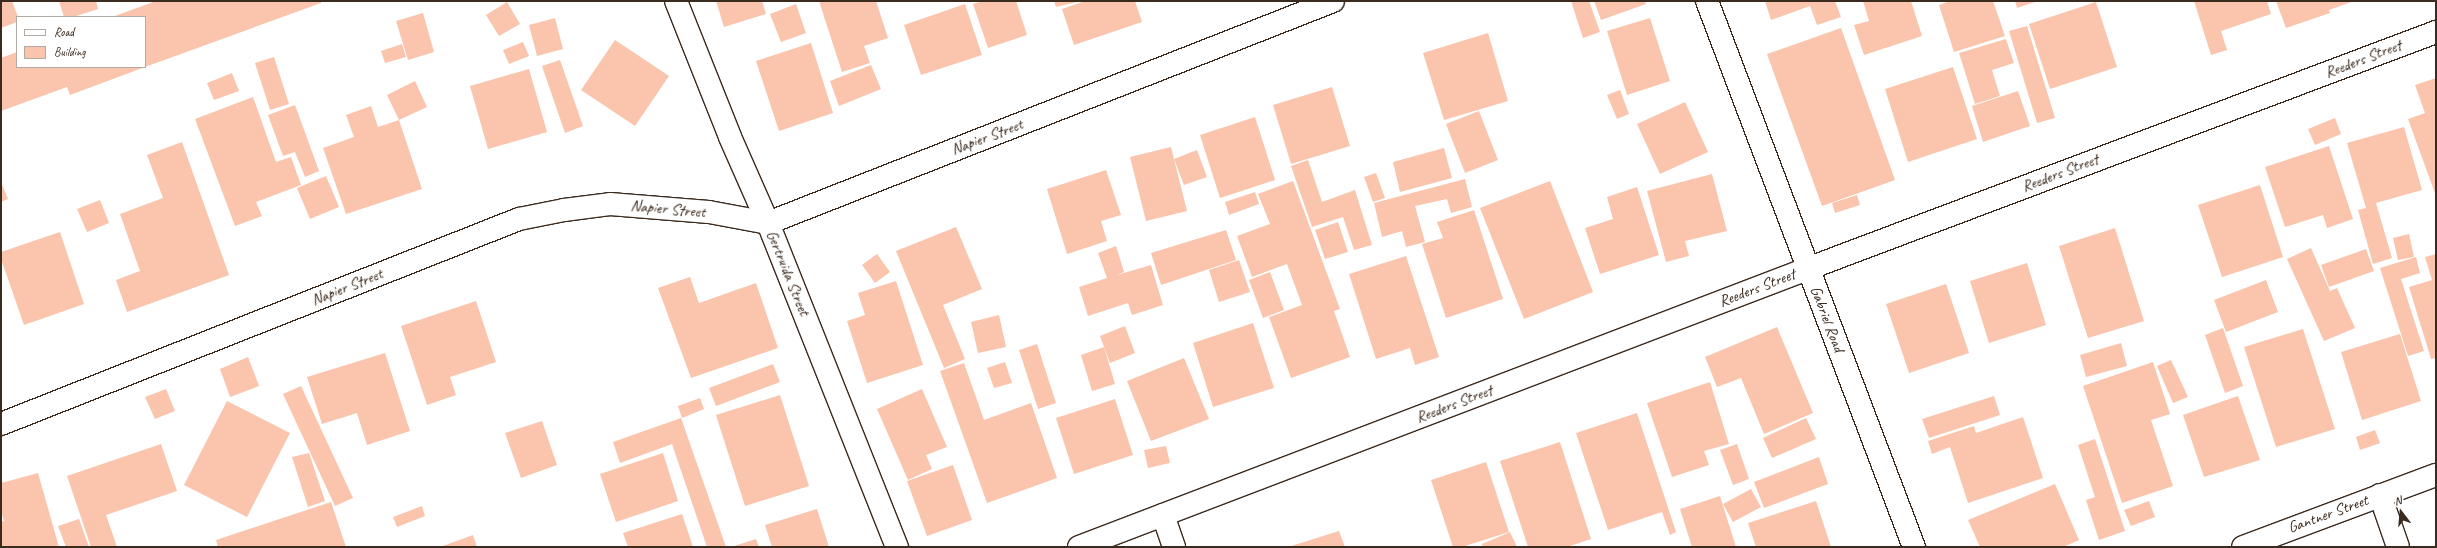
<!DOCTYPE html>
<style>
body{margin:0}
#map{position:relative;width:2437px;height:548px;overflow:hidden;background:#fff;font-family:Caveat,sans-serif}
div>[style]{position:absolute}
.building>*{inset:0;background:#fac4ad}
.roads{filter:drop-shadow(1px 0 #3b2a1e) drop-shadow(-1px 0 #3b2a1e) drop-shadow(0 1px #3b2a1e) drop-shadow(0 -1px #3b2a1e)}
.minor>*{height:22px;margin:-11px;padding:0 11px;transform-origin:11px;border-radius:11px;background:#fff}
span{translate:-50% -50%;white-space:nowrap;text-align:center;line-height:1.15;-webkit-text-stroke:3px #fff;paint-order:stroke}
.street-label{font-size:16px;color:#3b2a1e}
.frame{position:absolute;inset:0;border:2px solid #3b2a1e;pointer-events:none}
.legend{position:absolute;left:16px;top:16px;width:130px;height:52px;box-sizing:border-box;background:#fff;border:1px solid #b1aaa5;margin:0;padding:5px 7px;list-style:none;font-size:12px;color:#3b2a1e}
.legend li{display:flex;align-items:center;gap:8px;height:20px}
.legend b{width:20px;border:1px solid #b1aaa5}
.north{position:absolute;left:2381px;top:492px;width:40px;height:40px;-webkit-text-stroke:3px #fff;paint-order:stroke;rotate:344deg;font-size:11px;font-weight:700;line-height:16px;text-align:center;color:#3b2a1e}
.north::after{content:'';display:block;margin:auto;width:14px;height:18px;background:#3b2a1e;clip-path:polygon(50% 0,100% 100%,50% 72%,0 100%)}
</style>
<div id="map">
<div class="building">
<div style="clip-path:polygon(1px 1px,12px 1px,18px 17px,17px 22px,1px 28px)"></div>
<div style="clip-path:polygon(59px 1px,96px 1px,98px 9px,73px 17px,64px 17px)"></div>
<div style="clip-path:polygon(156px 1px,321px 1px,321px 3px,145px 67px,145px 17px,112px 17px)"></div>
<div style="clip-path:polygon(716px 1px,762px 1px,766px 14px,724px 27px)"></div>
<div style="clip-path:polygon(819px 1px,876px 1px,888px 38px,864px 46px,870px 63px,842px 72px)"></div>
<div style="clip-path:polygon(983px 1px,1016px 1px,1027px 35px,988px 48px,973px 4px)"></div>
<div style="clip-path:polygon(1054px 1px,1077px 1px,1077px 2px,1056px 7px)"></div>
<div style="clip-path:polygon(1085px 1px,1135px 1px,1142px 22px,1074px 45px,1062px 9px)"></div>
<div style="clip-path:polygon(1571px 1px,1589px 1px,1600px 32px,1583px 38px)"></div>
<div style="clip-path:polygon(1594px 1px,1645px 1px,1646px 4px,1601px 20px)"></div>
<div style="clip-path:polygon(1765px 1px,1835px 1px,1841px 17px,1817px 25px,1810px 6px,1771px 20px)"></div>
<div style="clip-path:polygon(1863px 1px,1911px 1px,1922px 36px,1864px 55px,1854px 25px,1869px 21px)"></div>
<div style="clip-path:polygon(1950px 1px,1993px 1px,2005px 36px,1954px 52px,1939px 5px)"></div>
<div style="clip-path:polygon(2015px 1px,2038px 1px,2017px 8px)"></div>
<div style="clip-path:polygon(2194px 1px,2267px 1px,2271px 14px,2221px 31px,2227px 50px,2211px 55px)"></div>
<div style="clip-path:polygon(2276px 1px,2354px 1px,2329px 10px,2330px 13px,2286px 28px)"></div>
<div style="clip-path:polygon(507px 2px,520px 24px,499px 36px,486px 15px)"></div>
<div style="clip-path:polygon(2096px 2px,2117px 67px,2050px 89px,2029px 24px)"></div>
<div style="clip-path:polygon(796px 4px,806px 33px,781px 42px,770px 14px)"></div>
<div style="clip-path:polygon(965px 4px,982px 55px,921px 75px,904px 25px)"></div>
<div style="clip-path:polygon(423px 13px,434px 52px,408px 60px,396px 21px)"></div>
<div style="clip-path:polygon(555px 18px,563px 49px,537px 56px,529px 25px)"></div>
<div style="clip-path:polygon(1650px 18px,1670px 81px,1627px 95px,1607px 31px)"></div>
<div style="clip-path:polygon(2027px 26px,2055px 118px,2037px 123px,2009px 31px)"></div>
<div style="clip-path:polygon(1841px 28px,1895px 180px,1822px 206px,1767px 54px)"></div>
<div style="clip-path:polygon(1488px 33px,1508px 101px,1444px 120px,1423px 53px)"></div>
<div style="clip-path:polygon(2006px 39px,2014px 63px,1992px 70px,2000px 96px,1975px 104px,1959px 53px)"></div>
<div style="clip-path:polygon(615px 40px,669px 76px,635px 126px,581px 90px)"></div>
<div style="clip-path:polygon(523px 42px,529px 56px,509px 64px,503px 50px)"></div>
<div style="clip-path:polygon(811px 43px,833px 113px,779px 131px,756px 61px)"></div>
<div style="clip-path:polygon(402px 44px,406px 57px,385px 63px,381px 51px)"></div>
<div style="clip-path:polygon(17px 52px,17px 67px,145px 67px,70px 95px,67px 87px,1px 111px,1px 58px)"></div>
<div style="clip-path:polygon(274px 57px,289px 104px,270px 110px,255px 63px)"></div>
<div style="clip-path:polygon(560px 60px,583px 126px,565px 133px,542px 66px)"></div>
<div style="clip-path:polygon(871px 65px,881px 89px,839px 106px,830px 81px)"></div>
<div style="clip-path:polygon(1953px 67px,1977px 139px,1908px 162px,1885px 89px)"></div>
<div style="clip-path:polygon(529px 69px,547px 132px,488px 149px,470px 86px)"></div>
<div style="clip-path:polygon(232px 73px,239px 91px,214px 100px,207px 83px)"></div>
<div style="clip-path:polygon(2436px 78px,2436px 196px,2408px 119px,2425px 113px,2415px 85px)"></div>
<div style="clip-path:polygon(415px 81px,427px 107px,399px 120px,422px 189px,346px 214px,323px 148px,354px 137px,346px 115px,371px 106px,378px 127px,399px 120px,387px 95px)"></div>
<div style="clip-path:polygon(1332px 87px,1350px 146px,1291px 164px,1273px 105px)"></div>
<div style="clip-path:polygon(1620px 90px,1629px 114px,1617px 119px,1607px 95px)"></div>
<div style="clip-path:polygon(2018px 91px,2030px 126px,1983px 142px,1972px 106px)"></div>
<div style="clip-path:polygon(253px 97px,276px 162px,291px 157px,301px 185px,256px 202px,262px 216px,235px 226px,195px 119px)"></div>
<div style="clip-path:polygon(1685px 102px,1708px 152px,1660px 174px,1637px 124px)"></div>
<div style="clip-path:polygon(295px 105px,319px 171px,305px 177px,295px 152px,283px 156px,268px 115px)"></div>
<div style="clip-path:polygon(1479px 111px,1498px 160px,1465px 173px,1446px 124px)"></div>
<div style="clip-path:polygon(1255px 117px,1275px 180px,1220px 198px,1200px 135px)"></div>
<div style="clip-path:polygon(2335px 118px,2341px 134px,2315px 145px,2308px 129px)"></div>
<div style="clip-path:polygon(2404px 127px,2422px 190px,2376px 203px,2392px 258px,2373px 264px,2358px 210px,2366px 208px,2347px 143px)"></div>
<div style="clip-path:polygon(182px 142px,229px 275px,127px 312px,116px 280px,140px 271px,120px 214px,163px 198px,147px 155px)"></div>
<div style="clip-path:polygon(2329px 146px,2353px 219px,2327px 228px,2323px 215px,2285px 227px,2265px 167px)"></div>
<div style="clip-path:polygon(1171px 147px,1187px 211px,1146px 221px,1130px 157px)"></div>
<div style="clip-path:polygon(1444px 148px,1452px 178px,1400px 192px,1393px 162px)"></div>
<div style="clip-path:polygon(1197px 150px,1207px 177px,1184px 185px,1174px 159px)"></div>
<div style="clip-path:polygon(1308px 160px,1322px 202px,1355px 190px,1372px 245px,1354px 250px,1343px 217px,1312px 227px,1291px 166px)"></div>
<div style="clip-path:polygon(1106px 170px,1121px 215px,1101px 221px,1107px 241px,1067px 254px,1047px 189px)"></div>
<div style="clip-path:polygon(1376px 173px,1385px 198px,1373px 202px,1364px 177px)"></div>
<div style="clip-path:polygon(1712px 174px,1727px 231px,1685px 241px,1689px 256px,1666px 262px,1647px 191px)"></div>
<div style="clip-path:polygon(326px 176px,339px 207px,310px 219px,297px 188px)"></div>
<div style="clip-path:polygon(1465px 179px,1472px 207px,1451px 213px,1447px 199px,1415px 206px,1425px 242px,1406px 247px,1402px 231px,1382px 237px,1374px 203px)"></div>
<div style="clip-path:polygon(1293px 181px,1340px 309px,1334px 311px,1350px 357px,1291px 378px,1269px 317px,1302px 305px,1287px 264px,1252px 277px,1237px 236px,1270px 224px,1258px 194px)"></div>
<div style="clip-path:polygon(1550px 181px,1593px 292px,1524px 319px,1480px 208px)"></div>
<div style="clip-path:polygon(1px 182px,8px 199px,1px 202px)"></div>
<div style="clip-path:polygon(2260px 185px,2283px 257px,2222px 277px,2198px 205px)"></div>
<div style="clip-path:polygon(1637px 187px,1659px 255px,1600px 274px,1585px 228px,1613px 219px,1607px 197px)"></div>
<div style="clip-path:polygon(1255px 192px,1259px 204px,1229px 215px,1225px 202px)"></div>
<div style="clip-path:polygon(1857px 195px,1860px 205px,1835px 213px,1832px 203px)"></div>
<div style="clip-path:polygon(100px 200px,109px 223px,87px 232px,77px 209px)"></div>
<div style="clip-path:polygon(1474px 210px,1503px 299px,1446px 318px,1422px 244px,1443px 238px,1437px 222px)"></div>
<div style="clip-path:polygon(1338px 222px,1348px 252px,1325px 259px,1315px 230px)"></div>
<div style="clip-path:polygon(956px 227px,982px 289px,943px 305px,965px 359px,944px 368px,896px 251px)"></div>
<div style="clip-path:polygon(2115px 228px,2144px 321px,2088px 338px,2059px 246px)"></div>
<div style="clip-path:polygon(1226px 230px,1236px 260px,1161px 285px,1151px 253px)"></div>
<div style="clip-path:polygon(60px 232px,84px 304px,24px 325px,1px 259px,1px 252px)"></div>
<div style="clip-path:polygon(2409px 234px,2414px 257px,2398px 260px,2393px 238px)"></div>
<div style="clip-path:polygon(1116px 246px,1124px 272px,1117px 275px,1151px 265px,1163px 305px,1132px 315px,1128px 303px,1088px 316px,1079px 287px,1107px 278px,1098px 253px)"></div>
<div style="clip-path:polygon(2311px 248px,2330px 291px,2337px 288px,2355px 328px,2324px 341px,2287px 259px)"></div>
<div style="clip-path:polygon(2366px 249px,2374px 271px,2329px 287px,2321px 265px)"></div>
<div style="clip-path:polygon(877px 254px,890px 272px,875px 283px,862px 265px)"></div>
<div style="clip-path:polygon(2436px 254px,2436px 358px,2431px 359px,2409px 287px,2432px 280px,2425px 257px)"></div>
<div style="clip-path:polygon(1406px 256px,1439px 357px,1415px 365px,1410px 348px,1376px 359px,1349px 274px)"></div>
<div style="clip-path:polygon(2416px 257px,2420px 273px,2401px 279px,2424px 351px,2408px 356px,2380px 268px)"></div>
<div style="clip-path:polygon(1239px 260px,1250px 292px,1219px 302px,1209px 270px)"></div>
<div style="clip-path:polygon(2027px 263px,2046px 325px,1989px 343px,1970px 281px)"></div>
<div style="clip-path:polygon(1270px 272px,1284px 310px,1263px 318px,1249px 280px)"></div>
<div style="clip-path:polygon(690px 277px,699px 303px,756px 283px,778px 348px,691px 378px,658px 288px)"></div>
<div style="clip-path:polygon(2266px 280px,2278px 312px,2226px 332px,2214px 300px)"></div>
<div style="clip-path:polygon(896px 281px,923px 365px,867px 383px,847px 321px,865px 315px,858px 293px)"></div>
<div style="clip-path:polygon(1946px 284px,1969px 353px,1909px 373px,1886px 304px)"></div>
<div style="clip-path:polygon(476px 301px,496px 362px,450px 377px,456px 395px,427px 405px,401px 326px)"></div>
<div style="clip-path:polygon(999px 315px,1006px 347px,978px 353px,971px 322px)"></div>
<div style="clip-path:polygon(1253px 323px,1274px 388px,1213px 407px,1193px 343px)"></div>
<div style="clip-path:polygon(1125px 326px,1135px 353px,1110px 363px,1100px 336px)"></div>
<div style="clip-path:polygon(1777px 327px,1813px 413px,1764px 434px,1741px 378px,1717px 387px,1705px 357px)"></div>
<div style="clip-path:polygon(2223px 328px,2243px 386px,2225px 393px,2205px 335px)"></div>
<div style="clip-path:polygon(2303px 329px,2335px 429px,2276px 447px,2244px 347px)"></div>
<div style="clip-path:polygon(2400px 334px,2421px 401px,2362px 420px,2341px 352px)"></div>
<div style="clip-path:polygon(2121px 343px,2127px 366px,2086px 377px,2080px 355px)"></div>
<div style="clip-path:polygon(1037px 344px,1056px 403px,1038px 409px,1019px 350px)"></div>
<div style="clip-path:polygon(1104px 347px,1115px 384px,1092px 391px,1081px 355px)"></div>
<div style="clip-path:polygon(385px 353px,410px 431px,367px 445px,357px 413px,322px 424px,307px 377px)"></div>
<div style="clip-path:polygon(248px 357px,259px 386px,230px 397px,220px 369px)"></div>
<div style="clip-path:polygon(1184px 358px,1209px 419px,1151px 441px,1127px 381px)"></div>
<div style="clip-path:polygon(2171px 360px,2188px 397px,2173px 403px,2157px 366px)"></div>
<div style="clip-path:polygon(1005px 362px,1012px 383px,994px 388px,987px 368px)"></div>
<div style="clip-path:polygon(2153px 362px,2170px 414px,2151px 420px,2173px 486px,2122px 503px,2083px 386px)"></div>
<div style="clip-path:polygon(964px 363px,984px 420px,1031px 403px,1057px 478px,987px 503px,940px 371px)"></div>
<div style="clip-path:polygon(773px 364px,780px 382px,716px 406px,709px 388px)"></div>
<div style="clip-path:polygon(1710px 382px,1729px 444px,1704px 451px,1709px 465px,1672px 477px,1647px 403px)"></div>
<div style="clip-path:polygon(301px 386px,353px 498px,335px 506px,283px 394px)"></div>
<div style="clip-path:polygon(166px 389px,175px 411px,155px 419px,145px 397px)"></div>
<div style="clip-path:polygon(922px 389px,947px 447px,926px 455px,932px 469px,908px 480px,877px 409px)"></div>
<div style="clip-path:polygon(780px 395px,809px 486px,745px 506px,716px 415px)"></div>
<div style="clip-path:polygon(1994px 396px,2000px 415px,1929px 438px,1922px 419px)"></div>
<div style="clip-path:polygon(2238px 396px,2260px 460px,2204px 477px,2183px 415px)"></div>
<div style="clip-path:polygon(700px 398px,704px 409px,682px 418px,678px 406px)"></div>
<div style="clip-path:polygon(1115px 399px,1133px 455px,1074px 474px,1056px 418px)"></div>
<div style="clip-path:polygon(227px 401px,290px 433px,247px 517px,184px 485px)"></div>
<div style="clip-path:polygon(1637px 413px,1676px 532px,1670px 535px,1662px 512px,1608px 530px,1576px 433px)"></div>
<div style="clip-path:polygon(2023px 417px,2043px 478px,1968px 503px,1950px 447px,1932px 454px,1928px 441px,1974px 426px,1976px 433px)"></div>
<div style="clip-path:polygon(681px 418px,726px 547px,707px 547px,672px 444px,620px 463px,613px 442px)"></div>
<div style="clip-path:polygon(1806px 418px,1816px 439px,1772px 458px,1763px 438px)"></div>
<div style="clip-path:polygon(542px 421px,557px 465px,521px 478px,505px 433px)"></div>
<div style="clip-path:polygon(2375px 430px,2380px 443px,2360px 450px,2356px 437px)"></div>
<div style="clip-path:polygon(2095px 439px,2125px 531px,2099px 540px,2086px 500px,2095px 497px,2078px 445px)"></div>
<div style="clip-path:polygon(1560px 442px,1591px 539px,1567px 547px,1528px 547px,1500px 461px)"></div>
<div style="clip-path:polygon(161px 444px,177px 491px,106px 515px,117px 547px,91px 547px,67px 476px)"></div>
<div style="clip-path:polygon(1737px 444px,1749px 479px,1733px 485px,1720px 450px)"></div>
<div style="clip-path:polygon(1166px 446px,1170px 463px,1148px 468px,1144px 450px)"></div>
<div style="clip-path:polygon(309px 453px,325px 501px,308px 507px,292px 457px)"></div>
<div style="clip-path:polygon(663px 453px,678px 501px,616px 522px,600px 474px)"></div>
<div style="clip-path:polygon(1819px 457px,1828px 484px,1764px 508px,1754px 482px)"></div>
<div style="clip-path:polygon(1486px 462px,1509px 532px,1462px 547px,1453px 547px,1431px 480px)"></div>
<div style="clip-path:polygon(953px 465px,972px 520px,927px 536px,907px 481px)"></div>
<div style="clip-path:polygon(38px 473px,59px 547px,1px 547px,1px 522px,4px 521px,1px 511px,1px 483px)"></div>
<div style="clip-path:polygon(2055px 484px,2079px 540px,2063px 547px,1980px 547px,1968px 520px)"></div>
<div style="clip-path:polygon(1751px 489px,1761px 507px,1733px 522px,1723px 504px)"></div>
<div style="clip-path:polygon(1720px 496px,1736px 547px,1692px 547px,1680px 509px)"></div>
<div style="clip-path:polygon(1816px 501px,1831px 547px,1756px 547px,1748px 523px)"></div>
<div style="clip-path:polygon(2149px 501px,2155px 517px,2131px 526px,2124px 510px)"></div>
<div style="clip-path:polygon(331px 502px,346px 547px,218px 547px,216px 540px)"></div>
<div style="clip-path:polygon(422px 506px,425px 516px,397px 527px,393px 517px)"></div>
<div style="clip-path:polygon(817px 509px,829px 547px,772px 547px,765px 525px)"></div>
<div style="clip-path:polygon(682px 514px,693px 547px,628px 547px,623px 533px)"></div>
<div style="clip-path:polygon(79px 519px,89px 547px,66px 547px,58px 526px)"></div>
<div style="clip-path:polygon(1339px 531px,1345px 547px,1288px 547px)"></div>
<div style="clip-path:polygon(1510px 532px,1517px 547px,1483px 547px,1482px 544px)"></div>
<div style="clip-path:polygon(473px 535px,477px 547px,440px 547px)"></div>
<div style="clip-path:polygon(756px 539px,759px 547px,731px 547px)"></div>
</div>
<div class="roads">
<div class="minor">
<div style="left:676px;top:1px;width:146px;rotate:68.3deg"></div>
<div style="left:730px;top:137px;width:94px;rotate:66.2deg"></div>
<div style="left:768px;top:223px;width:349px;rotate:68.3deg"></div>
<div style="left:1707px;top:1px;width:584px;rotate:69.24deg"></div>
<div style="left:1px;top:424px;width:557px;rotate:-21.59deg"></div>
<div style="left:519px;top:219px;width:46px;rotate:-11.3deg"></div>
<div style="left:564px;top:210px;width:46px;rotate:-7.4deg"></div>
<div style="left:610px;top:204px;width:99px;rotate:4.6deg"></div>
<div style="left:709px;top:212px;width:60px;rotate:10.6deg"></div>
<div style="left:768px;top:223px;width:607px;rotate:-21.45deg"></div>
<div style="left:2380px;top:495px;width:55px;rotate:70.9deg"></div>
<div style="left:1163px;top:515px;width:34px;rotate:71deg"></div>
<div style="left:1079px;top:547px;width:779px;rotate:-20.9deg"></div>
<div style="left:1807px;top:269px;width:672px;rotate:-20.65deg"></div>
<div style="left:2243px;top:547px;width:206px;rotate:-20.5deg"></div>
</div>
</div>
<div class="street-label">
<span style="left:2363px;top:59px;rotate:-21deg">Reeders Street</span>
<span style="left:987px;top:137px;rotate:-21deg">Napier Street</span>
<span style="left:2060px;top:173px;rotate:-21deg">Reeders Street</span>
<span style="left:668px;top:209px;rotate:5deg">Napier Street</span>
<span style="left:788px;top:273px;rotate:68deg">Gertruida Street</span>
<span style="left:347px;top:287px;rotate:-22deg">Napier Street</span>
<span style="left:1757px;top:288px;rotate:-21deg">Reeders Street</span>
<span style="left:1827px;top:319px;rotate:69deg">Gabriel Road</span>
<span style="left:1454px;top:404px;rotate:-21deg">Reeders Street</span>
<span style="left:2328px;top:514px;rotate:-20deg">Gantner Street</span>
</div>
<div class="frame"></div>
<ul class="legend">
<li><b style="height:5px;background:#fff"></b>Road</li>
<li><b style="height:11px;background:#fac4ad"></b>Building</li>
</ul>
<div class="north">N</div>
</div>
